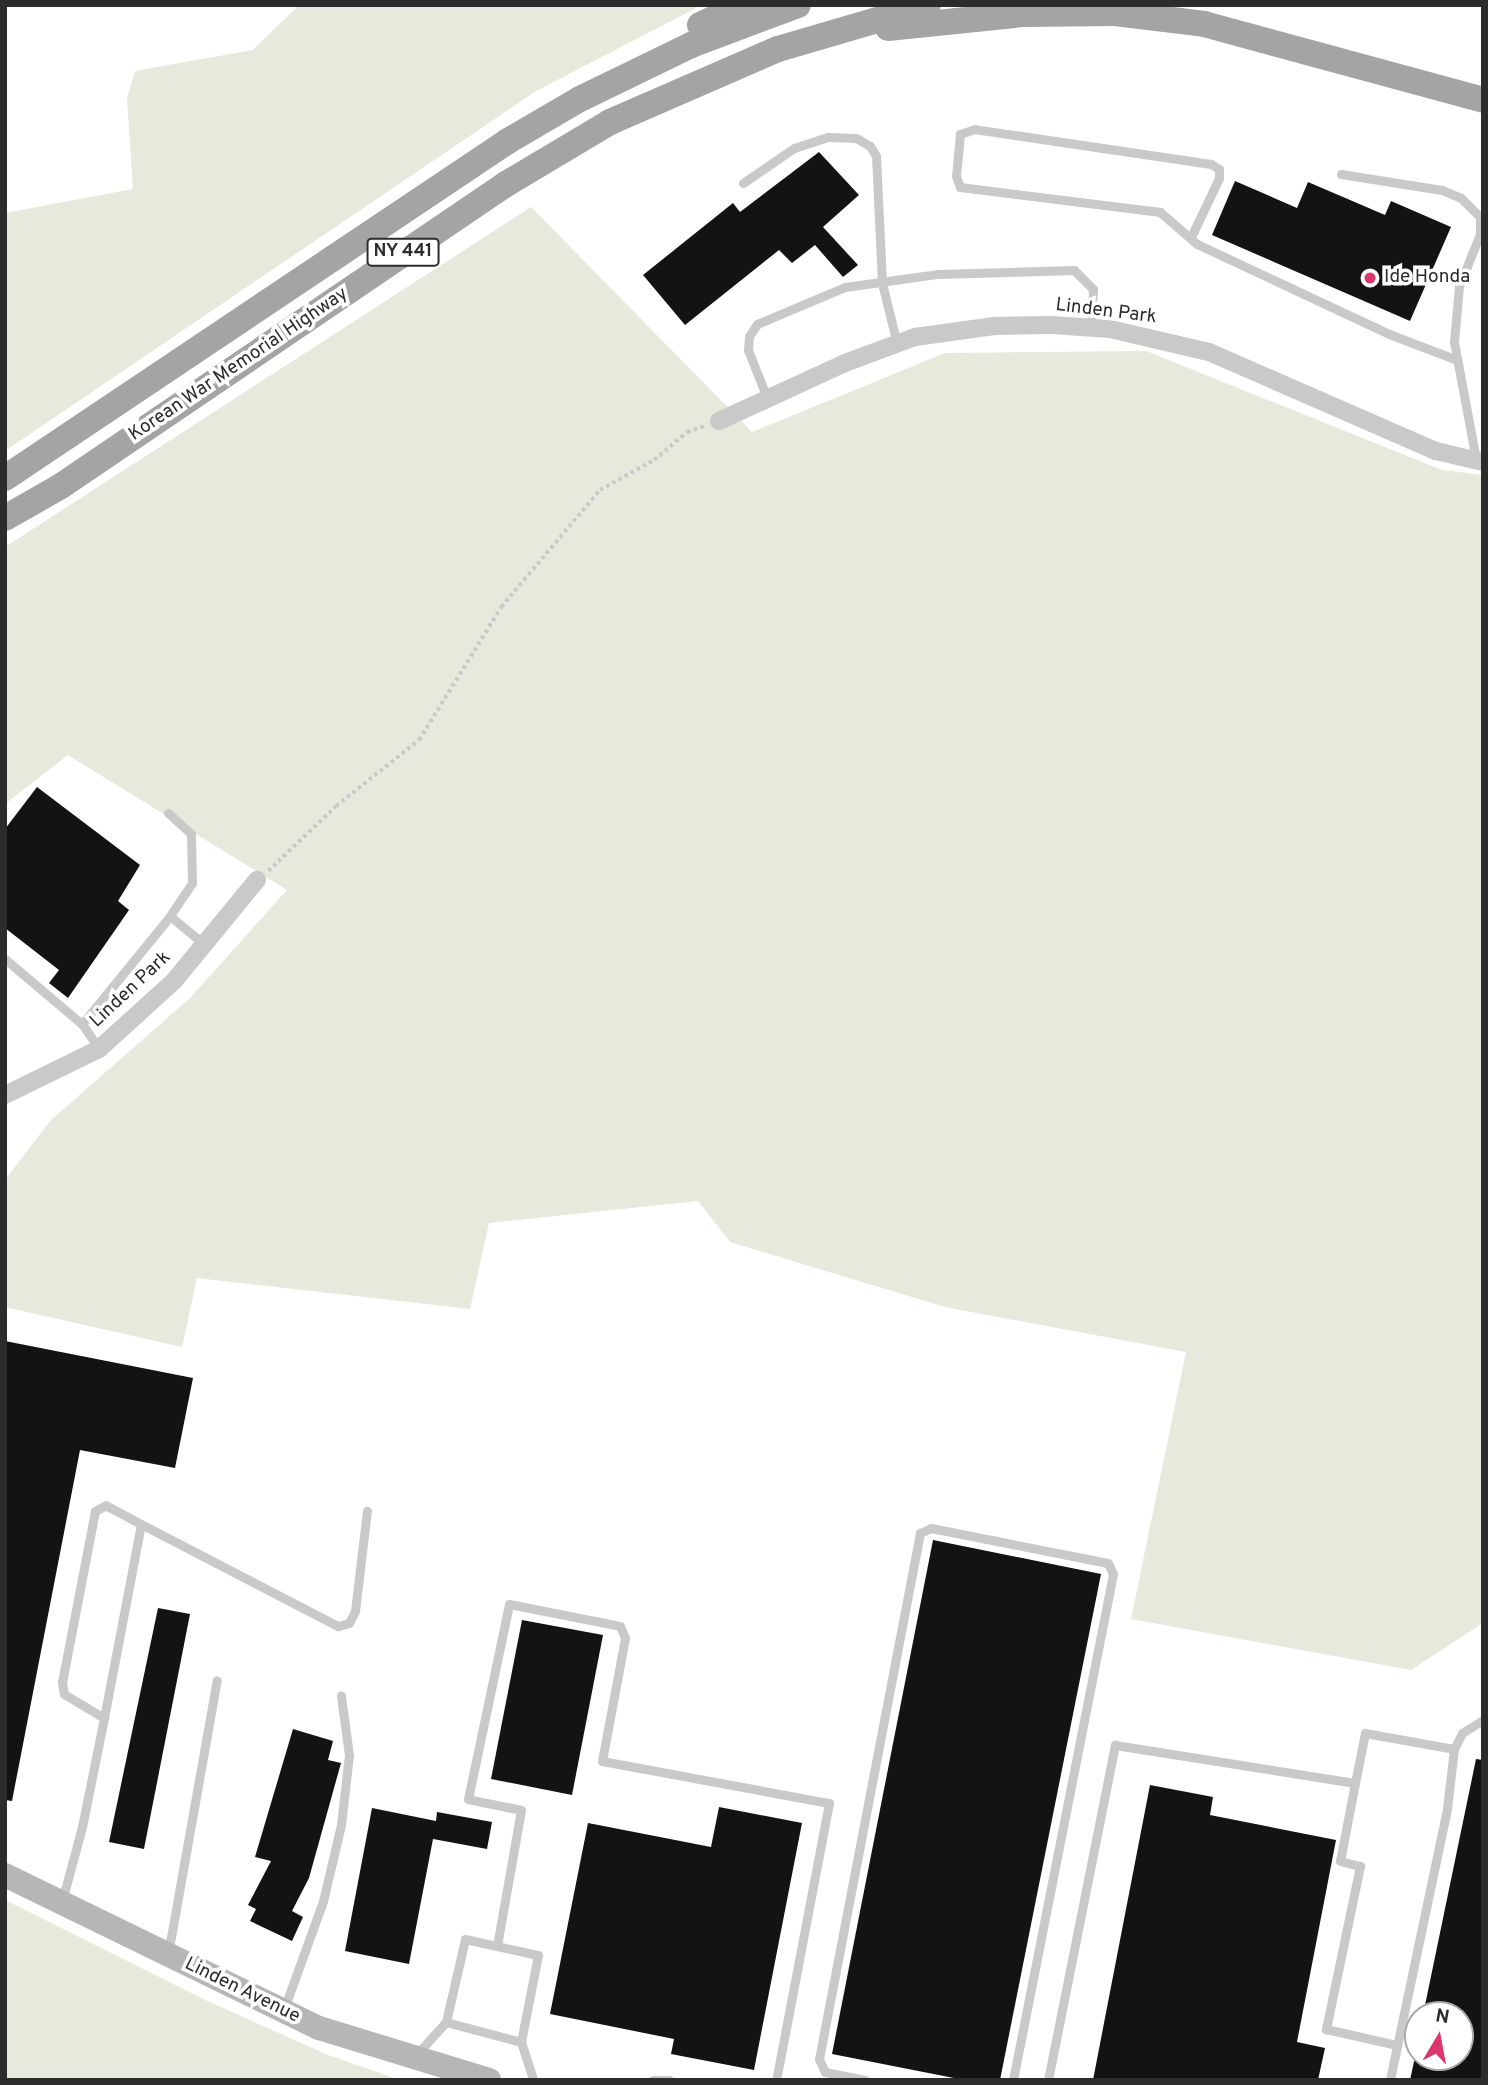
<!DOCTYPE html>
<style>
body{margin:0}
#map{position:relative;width:1488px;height:2085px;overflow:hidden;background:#fff;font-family:Overpass,sans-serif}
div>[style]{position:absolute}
.green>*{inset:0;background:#e6e9db}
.building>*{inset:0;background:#131313}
.path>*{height:3.5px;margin-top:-1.75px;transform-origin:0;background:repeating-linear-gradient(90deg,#c9c9c9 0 3.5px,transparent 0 7px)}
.service>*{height:9px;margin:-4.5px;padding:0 4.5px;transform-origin:4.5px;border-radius:4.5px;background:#c9c9c9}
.minor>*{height:18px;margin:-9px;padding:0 9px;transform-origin:9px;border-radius:9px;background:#c9c9c9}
.secondary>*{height:24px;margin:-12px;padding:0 12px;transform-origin:12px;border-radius:12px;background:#b6b6b6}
.primary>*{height:26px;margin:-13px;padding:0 13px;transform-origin:13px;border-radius:13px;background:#a4a4a4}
.dots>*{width:19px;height:19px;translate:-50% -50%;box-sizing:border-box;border:4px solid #fff;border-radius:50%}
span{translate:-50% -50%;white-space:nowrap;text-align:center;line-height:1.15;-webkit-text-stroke:7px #fff;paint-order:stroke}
.shield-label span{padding:2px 5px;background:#fff;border:2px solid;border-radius:5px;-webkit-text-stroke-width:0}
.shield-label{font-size:18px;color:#2c2c2c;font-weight:700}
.poi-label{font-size:19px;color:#2c2c2c}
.left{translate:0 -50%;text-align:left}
.street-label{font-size:19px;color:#2c2c2c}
.frame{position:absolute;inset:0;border:7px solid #2c2c2c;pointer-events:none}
.north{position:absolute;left:1404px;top:2001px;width:70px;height:70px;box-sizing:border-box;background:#fff;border:2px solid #ababab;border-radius:50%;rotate:10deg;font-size:19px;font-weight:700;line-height:28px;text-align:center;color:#2c2c2c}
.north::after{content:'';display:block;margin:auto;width:24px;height:32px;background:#da386d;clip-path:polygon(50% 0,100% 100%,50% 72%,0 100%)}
</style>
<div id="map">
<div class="green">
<div style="clip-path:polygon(299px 5px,702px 5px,536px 91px,5px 451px,5px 213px,133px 189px,127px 98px,135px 71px,253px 50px)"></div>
<div style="clip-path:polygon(531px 207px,752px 432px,945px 353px,1146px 351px,1442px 470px,1483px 475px,1483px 1623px,1411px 1670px,1131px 1619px,1186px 1352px,945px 1307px,730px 1242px,698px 1201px,489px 1223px,470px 1309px,197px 1278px,182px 1347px,5px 1307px,5px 1180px,50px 1121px,190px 998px,287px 890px,68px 755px,5px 804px,5px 547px)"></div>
<div style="clip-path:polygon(5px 1900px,205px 2000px,328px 2055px,400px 2080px,5px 2080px)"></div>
</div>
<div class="building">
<div style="clip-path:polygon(819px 152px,859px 195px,823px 227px,858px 265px,843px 277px,815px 245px,792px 263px,779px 250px,685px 325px,643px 275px,733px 203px,740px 212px)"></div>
<div style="clip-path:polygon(1235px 181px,1297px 208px,1308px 182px,1385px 215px,1391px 201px,1451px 227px,1410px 321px,1212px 235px)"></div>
<div style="clip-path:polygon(37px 787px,140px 865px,118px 901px,129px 910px,68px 998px,49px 983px,59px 970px,5px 928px,5px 829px)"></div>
<div style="clip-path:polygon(5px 1341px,193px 1378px,175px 1468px,80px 1450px,12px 1801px,5px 1800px)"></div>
<div style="clip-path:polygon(933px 1540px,1101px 1574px,1000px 2080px,964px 2080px,832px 2054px)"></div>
<div style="clip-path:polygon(158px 1608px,190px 1614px,144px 1849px,109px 1842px)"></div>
<div style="clip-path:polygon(522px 1620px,603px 1635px,572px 1795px,491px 1779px)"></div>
<div style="clip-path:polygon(293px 1729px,333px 1741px,328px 1760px,341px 1763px,309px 1878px,292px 1911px,303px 1917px,292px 1941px,250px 1921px,256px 1909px,248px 1905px,271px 1861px,255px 1857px)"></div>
<div style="clip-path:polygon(1476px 1759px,1483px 1760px,1483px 2080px,1410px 2080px,1415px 2057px,1460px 2057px,1460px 2015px,1423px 2015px)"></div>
<div style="clip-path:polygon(1150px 1785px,1213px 1797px,1210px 1815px,1336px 1840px,1297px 2042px,1325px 2048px,1318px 2080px,1093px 2080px)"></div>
<div style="clip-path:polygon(719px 1807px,802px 1823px,754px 2070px,671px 2054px,674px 2039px,550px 2014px,588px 1823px,711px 1847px)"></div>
<div style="clip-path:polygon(372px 1808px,436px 1821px,437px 1812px,492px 1822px,487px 1849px,433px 1839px,409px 1964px,345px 1951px)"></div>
</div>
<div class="path">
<div style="left:268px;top:871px;width:94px;rotate:-43.7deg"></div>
<div style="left:336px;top:806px;width:106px;rotate:-38.5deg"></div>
<div style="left:419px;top:740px;width:156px;rotate:-58.3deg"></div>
<div style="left:501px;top:607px;width:153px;rotate:-49.8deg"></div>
<div style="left:600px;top:490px;width:62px;rotate:-29.1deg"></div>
<div style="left:654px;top:460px;width:43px;rotate:-40.3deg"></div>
<div style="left:687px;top:432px;width:18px;rotate:-19deg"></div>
</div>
<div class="service">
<div style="left:1341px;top:174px;width:102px;rotate:9deg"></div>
<div style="left:1442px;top:190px;width:21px;rotate:23deg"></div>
<div style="left:1461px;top:198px;width:27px;rotate:45deg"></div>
<div style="left:1480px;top:217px;width:17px;rotate:90deg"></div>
<div style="left:1480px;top:234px;width:56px;rotate:112deg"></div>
<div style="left:1459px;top:286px;width:56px;rotate:95.1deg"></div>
<div style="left:1454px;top:342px;width:120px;rotate:79.4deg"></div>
<div style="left:743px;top:183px;width:62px;rotate:-34.5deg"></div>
<div style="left:794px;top:148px;width:36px;rotate:-18deg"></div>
<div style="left:828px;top:137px;width:28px;rotate:2deg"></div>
<div style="left:856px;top:138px;width:16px;rotate:30deg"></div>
<div style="left:870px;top:146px;width:12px;rotate:59deg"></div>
<div style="left:876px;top:156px;width:127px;rotate:87.3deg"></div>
<div style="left:882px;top:283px;width:63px;rotate:76.2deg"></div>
<div style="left:1191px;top:237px;width:65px;rotate:-64.6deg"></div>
<div style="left:1219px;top:178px;width:9px;rotate:-90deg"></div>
<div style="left:1219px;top:169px;width:9px;rotate:-148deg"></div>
<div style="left:1211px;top:164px;width:239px;rotate:-171.6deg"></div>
<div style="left:975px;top:129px;width:16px;rotate:162deg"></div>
<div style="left:960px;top:134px;width:42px;rotate:95.4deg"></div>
<div style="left:956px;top:176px;width:12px;rotate:70deg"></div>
<div style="left:960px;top:187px;width:202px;rotate:7.1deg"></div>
<div style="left:1160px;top:212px;width:49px;rotate:40.9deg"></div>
<div style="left:1197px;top:244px;width:212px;rotate:25.1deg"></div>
<div style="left:1389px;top:334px;width:73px;rotate:20.9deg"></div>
<div style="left:767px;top:398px;width:52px;rotate:-111.6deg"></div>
<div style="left:748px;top:350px;width:14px;rotate:-86deg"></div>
<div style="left:749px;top:336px;width:14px;rotate:-56deg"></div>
<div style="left:757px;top:324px;width:95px;rotate:-22.8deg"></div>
<div style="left:845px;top:287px;width:94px;rotate:-8deg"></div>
<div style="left:938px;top:274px;width:136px;rotate:-1.7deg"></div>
<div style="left:1074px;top:270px;width:27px;rotate:45deg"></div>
<div style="left:1093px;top:289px;width:39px;rotate:93deg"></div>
<div style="left:168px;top:813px;width:31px;rotate:42deg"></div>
<div style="left:191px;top:834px;width:49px;rotate:88.8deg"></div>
<div style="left:192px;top:883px;width:40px;rotate:124deg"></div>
<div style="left:5px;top:959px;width:101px;rotate:40.2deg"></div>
<div style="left:99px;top:1049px;width:30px;rotate:-124deg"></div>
<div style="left:82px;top:1024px;width:139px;rotate:-50.8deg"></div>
<div style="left:170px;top:916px;width:45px;rotate:39.6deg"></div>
<div style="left:141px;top:1524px;width:222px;rotate:27.4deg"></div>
<div style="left:338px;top:1626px;width:11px;rotate:-15deg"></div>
<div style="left:349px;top:1623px;width:13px;rotate:-63deg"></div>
<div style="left:355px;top:1611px;width:101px;rotate:-83.2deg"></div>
<div style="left:1454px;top:1749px;width:18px;rotate:-63deg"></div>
<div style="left:1462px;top:1733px;width:25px;rotate:-32deg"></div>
<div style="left:1355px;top:1783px;width:79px;rotate:100.9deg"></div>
<div style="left:1340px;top:1861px;width:21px;rotate:14deg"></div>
<div style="left:1360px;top:1866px;width:167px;rotate:101.8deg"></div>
<div style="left:1326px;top:2029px;width:73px;rotate:12.7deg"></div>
<div style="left:62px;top:1901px;width:77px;rotate:-74.9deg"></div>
<div style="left:82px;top:1827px;width:111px;rotate:-78.6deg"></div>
<div style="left:104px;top:1718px;width:197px;rotate:-79.2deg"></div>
<div style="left:141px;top:1524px;width:40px;rotate:-152deg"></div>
<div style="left:106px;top:1505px;width:13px;rotate:151deg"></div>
<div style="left:95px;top:1511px;width:174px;rotate:100.9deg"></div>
<div style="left:62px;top:1682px;width:12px;rotate:81deg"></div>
<div style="left:64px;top:1694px;width:47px;rotate:31deg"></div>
<div style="left:497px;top:1946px;width:138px;rotate:-80deg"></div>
<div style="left:521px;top:1810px;width:54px;rotate:-168.3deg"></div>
<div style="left:468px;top:1799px;width:199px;rotate:-78.1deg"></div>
<div style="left:509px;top:1604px;width:113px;rotate:11.2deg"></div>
<div style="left:620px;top:1626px;width:13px;rotate:67deg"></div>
<div style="left:625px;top:1638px;width:125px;rotate:100.6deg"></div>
<div style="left:602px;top:1761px;width:231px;rotate:10.5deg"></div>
<div style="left:829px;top:1803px;width:282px;rotate:100.8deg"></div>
<div style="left:168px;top:1954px;width:278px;rotate:-79.9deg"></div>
<div style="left:284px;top:2009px;width:115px;rotate:-70.1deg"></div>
<div style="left:323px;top:1901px;width:78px;rotate:-76.7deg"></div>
<div style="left:341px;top:1825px;width:70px;rotate:-83.5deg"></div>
<div style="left:349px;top:1755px;width:60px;rotate:-97.7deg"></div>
<div style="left:446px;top:2022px;width:78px;rotate:14.9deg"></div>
<div style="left:415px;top:2056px;width:46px;rotate:-47.6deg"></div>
<div style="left:446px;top:2022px;width:85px;rotate:-77.1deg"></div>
<div style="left:465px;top:1939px;width:75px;rotate:12.4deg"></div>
<div style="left:538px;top:1955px;width:89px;rotate:101.1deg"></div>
<div style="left:521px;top:2042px;width:40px;rotate:72deg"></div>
<div style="left:653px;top:2080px;width:16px"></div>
<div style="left:865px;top:2080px;width:41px;rotate:-168.7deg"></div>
<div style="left:825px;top:2072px;width:14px;rotate:-115deg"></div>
<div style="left:819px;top:2059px;width:536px;rotate:-79.13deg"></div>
<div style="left:920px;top:1533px;width:12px;rotate:-24deg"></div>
<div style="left:931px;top:1528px;width:180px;rotate:11.2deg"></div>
<div style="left:1108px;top:1563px;width:12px;rotate:66deg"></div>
<div style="left:1113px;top:1574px;width:516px;rotate:101.18deg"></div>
<div style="left:1048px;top:2080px;width:342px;rotate:-78.7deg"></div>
<div style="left:1115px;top:1745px;width:243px;rotate:9deg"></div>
<div style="left:1355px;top:1783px;width:51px;rotate:-78.7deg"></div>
<div style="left:1365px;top:1733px;width:90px;rotate:10.2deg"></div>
<div style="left:1454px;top:1749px;width:60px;rotate:96.7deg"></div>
<div style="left:1447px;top:1809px;width:277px;rotate:101.9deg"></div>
</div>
<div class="minor">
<div style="left:719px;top:421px;width:139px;rotate:-24.7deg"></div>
<div style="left:845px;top:363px;width:75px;rotate:-20.4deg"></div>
<div style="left:915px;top:337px;width:80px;rotate:-7.9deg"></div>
<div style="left:994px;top:326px;width:58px;rotate:-1deg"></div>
<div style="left:1052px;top:325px;width:58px;rotate:3.9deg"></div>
<div style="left:1110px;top:329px;width:102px;rotate:13.1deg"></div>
<div style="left:1209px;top:352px;width:248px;rotate:23.6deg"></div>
<div style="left:1436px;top:451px;width:48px;rotate:13.2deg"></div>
<div style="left:5px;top:1095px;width:105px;rotate:-26.1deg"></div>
<div style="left:99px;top:1049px;width:101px;rotate:-42.2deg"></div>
<div style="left:174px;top:981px;width:131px;rotate:-50.6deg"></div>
</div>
<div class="secondary">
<div style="left:5px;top:1875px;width:349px;rotate:26deg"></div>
<div style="left:319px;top:2028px;width:178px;rotate:17deg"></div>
</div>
<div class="primary">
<div style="left:700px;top:25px;width:47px;rotate:-24.9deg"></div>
<div style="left:888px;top:28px;width:137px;rotate:-5.9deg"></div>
<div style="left:1024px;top:14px;width:91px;rotate:-0.6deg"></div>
<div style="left:1115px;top:13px;width:90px;rotate:7deg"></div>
<div style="left:1204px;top:24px;width:289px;rotate:15.2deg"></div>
<div style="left:5px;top:478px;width:605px;rotate:-33.82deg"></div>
<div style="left:508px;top:141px;width:83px;rotate:-30.3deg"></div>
<div style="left:580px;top:99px;width:123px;rotate:-25.9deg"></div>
<div style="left:691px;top:45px;width:114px;rotate:-20.5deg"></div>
<div style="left:5px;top:518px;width:64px;rotate:-29.7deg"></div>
<div style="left:61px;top:486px;width:538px;rotate:-34.16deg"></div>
<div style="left:506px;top:184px;width:121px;rotate:-30.8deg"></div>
<div style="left:610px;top:122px;width:183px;rotate:-23.5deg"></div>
<div style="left:778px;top:49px;width:156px;rotate:-16.3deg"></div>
</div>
<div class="dots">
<div style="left:1370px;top:278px;background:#da386d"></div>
</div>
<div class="shield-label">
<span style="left:403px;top:252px">NY 441</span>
</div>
<div class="poi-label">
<span class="left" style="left:1384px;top:278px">Ide Honda</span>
</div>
<div class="street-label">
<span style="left:1106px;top:312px;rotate:7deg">Linden Park</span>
<span style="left:239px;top:365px;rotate:-34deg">Korean War Memorial Highway</span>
<span style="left:131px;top:990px;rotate:-43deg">Linden Park</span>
<span style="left:242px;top:1991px;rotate:26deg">Linden Avenue</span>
</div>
<div class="frame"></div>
<div class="north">N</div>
</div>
